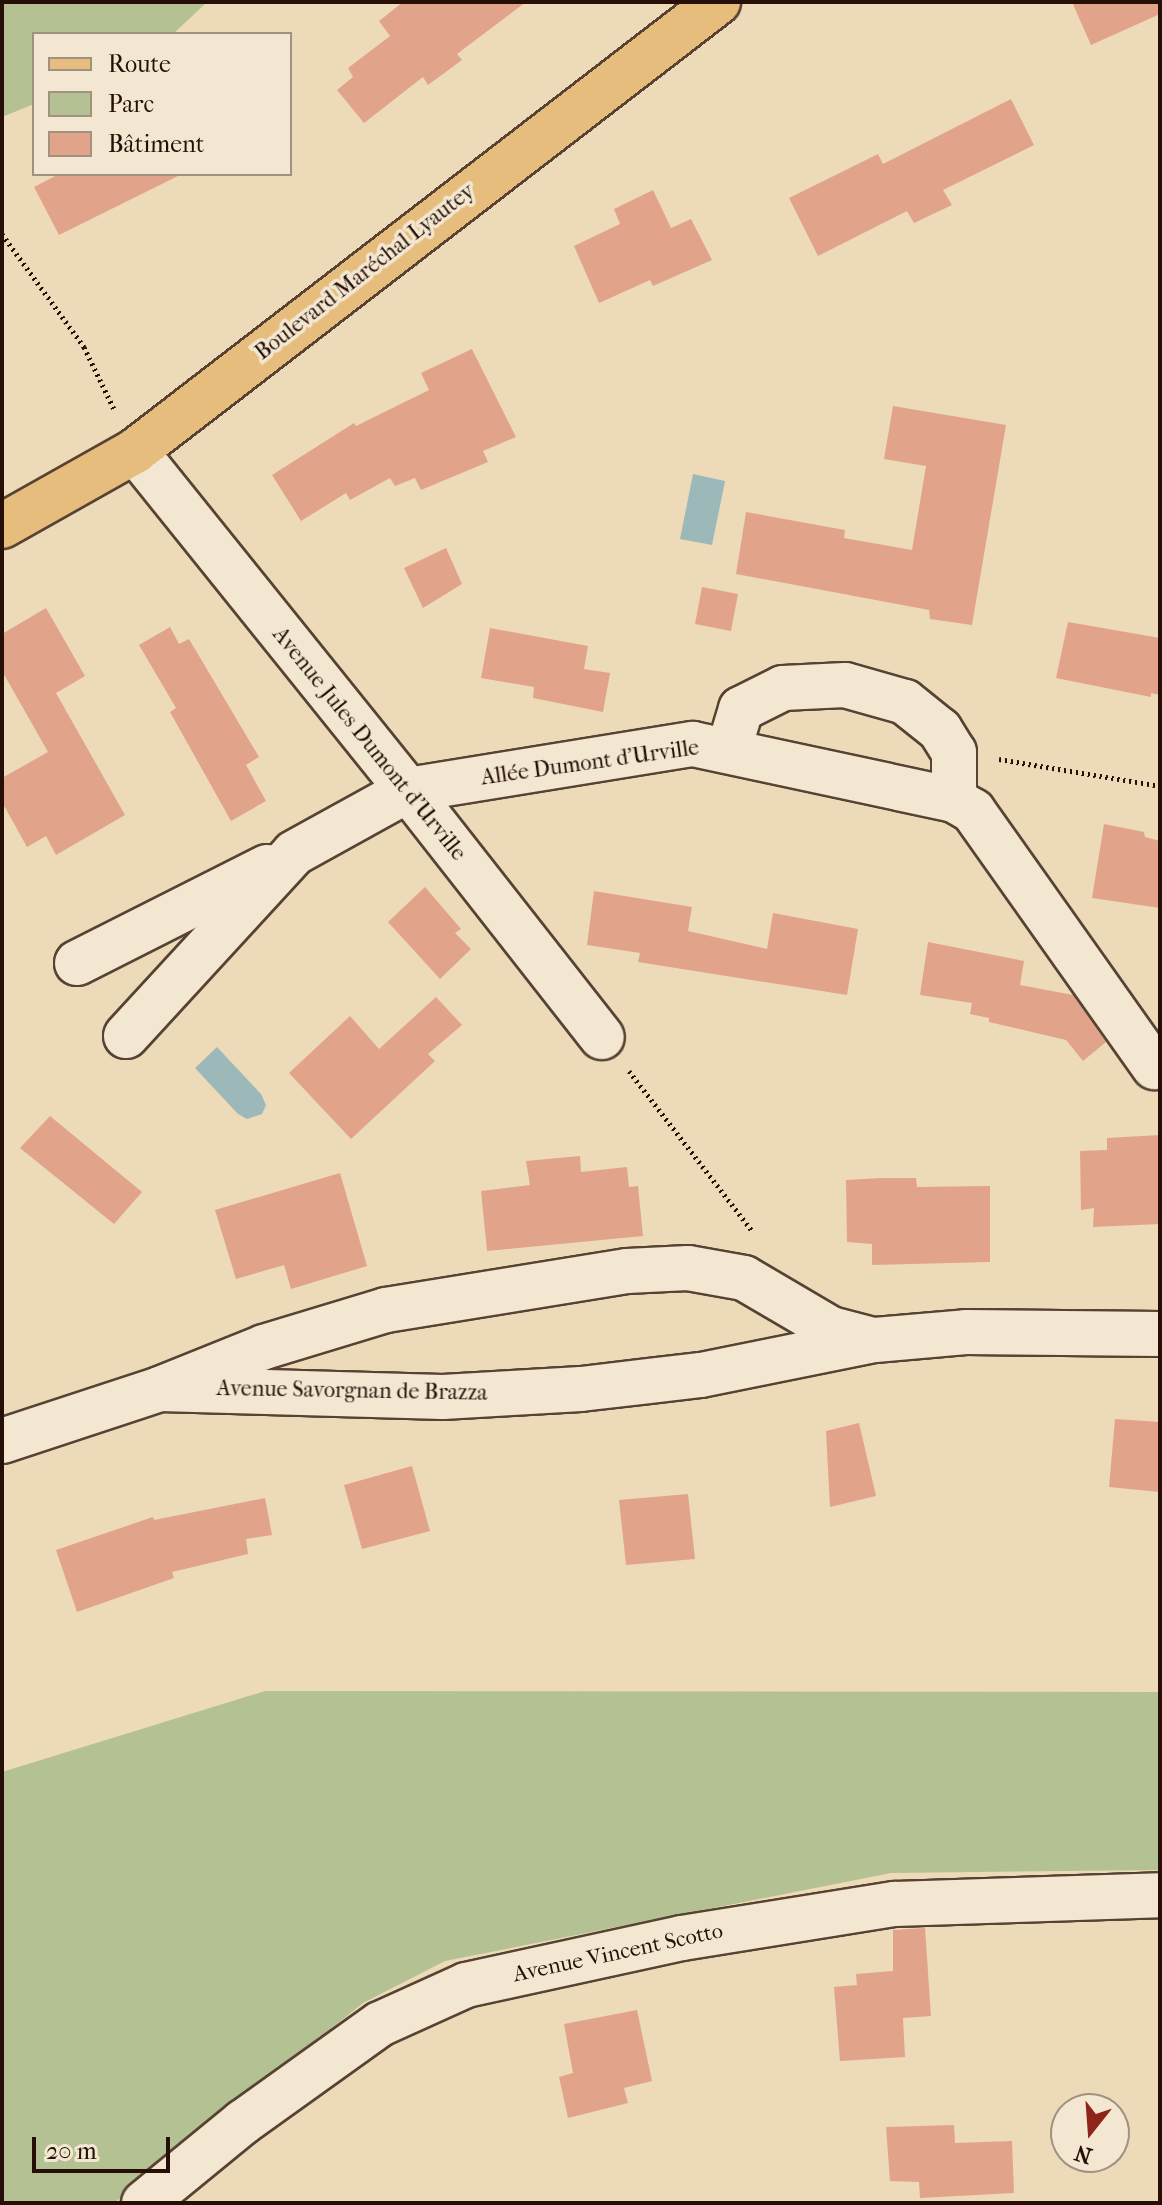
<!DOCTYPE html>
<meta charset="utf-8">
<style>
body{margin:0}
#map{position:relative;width:1162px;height:2205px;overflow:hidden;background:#eddab9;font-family:"IM FELL French Canon",serif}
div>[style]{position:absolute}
.green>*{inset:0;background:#b4c192}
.water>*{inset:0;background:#9db8b8}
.building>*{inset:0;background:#e1a48b}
.path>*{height:5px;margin-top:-2.5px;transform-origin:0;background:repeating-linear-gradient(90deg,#250f06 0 2px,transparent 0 6px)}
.roads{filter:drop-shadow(2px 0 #574233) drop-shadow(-2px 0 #574233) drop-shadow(0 2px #574233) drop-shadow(0 -2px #574233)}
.minor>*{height:44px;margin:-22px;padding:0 22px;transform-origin:22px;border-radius:22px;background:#f3e7d2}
.major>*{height:44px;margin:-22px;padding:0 22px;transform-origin:22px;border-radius:22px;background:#e6bd7c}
span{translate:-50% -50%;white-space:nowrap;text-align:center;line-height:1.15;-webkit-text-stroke:7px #f3e7d2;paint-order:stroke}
.street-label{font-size:22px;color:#250f06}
.frame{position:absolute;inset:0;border:4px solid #250f06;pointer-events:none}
.legend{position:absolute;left:32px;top:32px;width:260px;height:144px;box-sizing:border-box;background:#f3e7d2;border:2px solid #a19180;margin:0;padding:10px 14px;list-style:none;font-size:24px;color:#250f06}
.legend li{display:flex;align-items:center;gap:16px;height:40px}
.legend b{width:40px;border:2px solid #a19180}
.north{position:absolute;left:1050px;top:2093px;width:80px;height:80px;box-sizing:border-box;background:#f3e7d2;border:2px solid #a19180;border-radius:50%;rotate:197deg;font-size:22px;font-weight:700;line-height:32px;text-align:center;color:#250f06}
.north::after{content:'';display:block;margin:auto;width:28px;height:36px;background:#8f2418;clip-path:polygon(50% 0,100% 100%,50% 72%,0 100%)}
.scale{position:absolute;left:32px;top:2137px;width:138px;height:36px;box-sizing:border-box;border:4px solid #250f06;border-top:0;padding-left:10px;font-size:24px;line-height:28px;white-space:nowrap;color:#250f06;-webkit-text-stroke:6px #f3e7d2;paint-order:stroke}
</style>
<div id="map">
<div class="green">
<div style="clip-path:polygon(2px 2px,207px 2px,173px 34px,34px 34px,34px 104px,2px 117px)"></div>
<div style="clip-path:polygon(265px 1691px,1160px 1692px,1160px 1870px,891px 1873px,445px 1961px,363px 2003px,114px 2203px,2px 2203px,2px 1772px)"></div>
</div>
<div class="water">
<div style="clip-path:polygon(693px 474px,725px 481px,712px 545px,680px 539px)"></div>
<div style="clip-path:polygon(217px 1047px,261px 1094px,266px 1105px,262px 1114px,247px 1119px,238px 1114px,195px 1068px)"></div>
</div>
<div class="building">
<div style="clip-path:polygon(403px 2px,526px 2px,457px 54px,462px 60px,428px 85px,423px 77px,364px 123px,337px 90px,353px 77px,348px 68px,390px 36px,379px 21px)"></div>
<div style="clip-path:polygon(1072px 2px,1160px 2px,1160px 14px,1091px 45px)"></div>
<div style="clip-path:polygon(1011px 99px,1034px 145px,943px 190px,952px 205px,914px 223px,907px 211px,818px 256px,789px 198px,878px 154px,883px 164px)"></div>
<div style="clip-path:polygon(59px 174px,182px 174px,59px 235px,34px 187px)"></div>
<div style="clip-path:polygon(653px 190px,671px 228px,691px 219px,712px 260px,653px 286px,650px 280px,599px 303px,574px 246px,620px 224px,614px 209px)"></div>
<div style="clip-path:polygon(472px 349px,516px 437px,483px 451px,488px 462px,421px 490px,415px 478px,395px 486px,390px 478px,350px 500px,346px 493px,301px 521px,272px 475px,354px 423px,356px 426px,429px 390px,421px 373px)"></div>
<div style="clip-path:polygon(893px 406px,1006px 425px,972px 625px,930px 619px,929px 610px,736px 574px,746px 512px,845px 530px,844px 538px,912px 550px,926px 466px,884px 459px)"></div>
<div style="clip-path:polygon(446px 548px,462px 584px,423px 608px,404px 568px)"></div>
<div style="clip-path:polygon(702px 587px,738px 594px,731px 631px,695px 624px)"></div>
<div style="clip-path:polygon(46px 608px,85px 676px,56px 693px,125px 815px,56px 855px,46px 836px,27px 847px,2px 802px,2px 778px,48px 752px,2px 671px,2px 634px)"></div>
<div style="clip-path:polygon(1068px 622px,1160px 638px,1160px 695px,1151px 693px,1151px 697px,1056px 678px)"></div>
<div style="clip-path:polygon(170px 627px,179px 644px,189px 639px,259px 757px,246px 765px,266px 801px,231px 821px,170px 712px,176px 708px,139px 645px)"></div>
<div style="clip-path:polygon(490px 628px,588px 646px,584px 669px,610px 673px,603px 712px,533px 698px,534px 687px,481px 678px)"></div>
<div style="clip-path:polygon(1104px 824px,1144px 832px,1145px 837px,1160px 841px,1160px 908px,1092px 898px)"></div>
<div style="clip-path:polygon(425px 887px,461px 929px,455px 933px,471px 949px,440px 979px,388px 922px)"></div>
<div style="clip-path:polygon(594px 891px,692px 907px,688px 931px,767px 949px,773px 913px,858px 929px,847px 995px,638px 962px,640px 953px,587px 945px)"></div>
<div style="clip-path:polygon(928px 942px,1024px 961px,1020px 985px,1073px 995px,1106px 1042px,1083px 1061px,1066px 1040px,989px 1022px,989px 1018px,970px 1014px,972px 1003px,920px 995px)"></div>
<div style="clip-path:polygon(436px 997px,462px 1025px,428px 1054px,435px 1061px,351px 1139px,289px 1073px,350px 1016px,379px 1049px)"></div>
<div style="clip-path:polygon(50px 1116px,142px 1192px,114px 1224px,20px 1148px)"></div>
<div style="clip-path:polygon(1160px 1135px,1160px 1224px,1093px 1227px,1094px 1208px,1081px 1210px,1080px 1151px,1107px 1150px,1107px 1138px)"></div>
<div style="clip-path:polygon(580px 1156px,581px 1172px,627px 1167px,629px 1187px,638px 1186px,643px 1236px,487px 1251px,481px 1191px,530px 1185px,526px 1161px)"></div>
<div style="clip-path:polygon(340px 1173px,367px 1266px,291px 1289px,284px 1265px,236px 1279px,215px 1210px)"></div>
<div style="clip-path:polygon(881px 1178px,916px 1178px,917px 1187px,990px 1186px,990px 1262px,872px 1265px,872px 1244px,847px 1242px,846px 1180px)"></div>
<div style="clip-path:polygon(1115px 1419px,1160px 1422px,1160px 1492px,1109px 1487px)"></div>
<div style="clip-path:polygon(859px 1423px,876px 1496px,830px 1507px,826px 1431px)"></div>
<div style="clip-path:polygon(412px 1466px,430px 1531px,362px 1549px,344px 1485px)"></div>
<div style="clip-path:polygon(688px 1494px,695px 1559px,626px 1565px,619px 1500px)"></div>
<div style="clip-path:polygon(265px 1498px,272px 1535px,246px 1539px,248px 1554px,172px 1572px,174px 1578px,77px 1612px,56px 1550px,153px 1517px,154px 1520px)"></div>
<div style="clip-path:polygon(925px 1928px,931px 2016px,903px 2018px,905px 2057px,840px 2061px,834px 1987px,857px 1985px,856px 1974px,893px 1971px,893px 1930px)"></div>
<div style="clip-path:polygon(637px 2010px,652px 2081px,624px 2088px,628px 2103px,568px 2118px,559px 2077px,573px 2073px,564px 2024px)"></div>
<div style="clip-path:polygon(954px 2125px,955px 2143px,1012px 2141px,1014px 2193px,920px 2198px,919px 2182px,890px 2181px,886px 2127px)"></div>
</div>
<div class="path">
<div style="left:2px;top:234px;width:140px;rotate:54deg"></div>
<div style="left:84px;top:347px;width:71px;rotate:64.2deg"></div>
<div style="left:999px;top:759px;width:163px;rotate:9.5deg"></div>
<div style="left:629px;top:1071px;width:202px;rotate:52.4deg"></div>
</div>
<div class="roads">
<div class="minor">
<div style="left:135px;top:451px;width:435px;rotate:51.2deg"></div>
<div style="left:408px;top:790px;width:314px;rotate:51.9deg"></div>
<div style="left:729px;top:749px;width:42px;rotate:-73.3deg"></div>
<div style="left:741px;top:709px;width:47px;rotate:-26.6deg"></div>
<div style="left:783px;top:688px;width:62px;rotate:-2.8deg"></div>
<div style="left:845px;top:685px;width:62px;rotate:15.8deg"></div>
<div style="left:905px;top:702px;width:45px;rotate:38.7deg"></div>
<div style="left:940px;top:730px;width:26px;rotate:58deg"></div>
<div style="left:954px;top:752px;width:48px;rotate:90deg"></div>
<div style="left:77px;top:963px;width:213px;rotate:-26.8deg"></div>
<div style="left:126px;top:1036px;width:248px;rotate:-47.4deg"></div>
<div style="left:294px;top:853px;width:130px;rotate:-28.9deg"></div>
<div style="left:408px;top:790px;width:289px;rotate:-9.2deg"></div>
<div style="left:693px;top:744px;width:267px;rotate:12.1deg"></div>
<div style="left:954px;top:800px;width:22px;rotate:30deg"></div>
<div style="left:973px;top:811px;width:314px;rotate:54.7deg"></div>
<div style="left:160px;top:1389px;width:283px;rotate:1.6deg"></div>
<div style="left:443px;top:1397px;width:138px;rotate:-3.3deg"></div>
<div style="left:581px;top:1389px;width:121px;rotate:-6.7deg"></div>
<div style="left:701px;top:1375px;width:177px;rotate:-11.4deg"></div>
<div style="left:875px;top:1340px;width:91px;rotate:-5deg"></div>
<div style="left:966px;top:1332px;width:194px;rotate:0.6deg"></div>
<div style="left:2px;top:1441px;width:166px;rotate:-18.2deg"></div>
<div style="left:160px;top:1389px;width:112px;rotate:-22deg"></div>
<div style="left:264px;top:1347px;width:127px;rotate:-16.9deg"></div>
<div style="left:386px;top:1310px;width:244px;rotate:-9.2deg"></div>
<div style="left:627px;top:1271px;width:61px;rotate:-2.8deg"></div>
<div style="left:688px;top:1268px;width:57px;rotate:10.1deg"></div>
<div style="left:744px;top:1278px;width:101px;rotate:30.4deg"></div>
<div style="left:831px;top:1329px;width:43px;rotate:14.7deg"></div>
<div style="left:144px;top:2203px;width:128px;rotate:-39.3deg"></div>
<div style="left:243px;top:2122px;width:168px;rotate:-35.6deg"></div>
<div style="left:380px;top:2024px;width:94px;rotate:-24.4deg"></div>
<div style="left:466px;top:1985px;width:221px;rotate:-12.3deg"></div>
<div style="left:682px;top:1938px;width:216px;rotate:-9.1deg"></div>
<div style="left:895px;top:1904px;width:265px;rotate:-1.9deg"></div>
</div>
<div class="major">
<div style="left:2px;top:526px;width:153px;rotate:-29.4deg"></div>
<div style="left:135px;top:451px;width:736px;rotate:-37.6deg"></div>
</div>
</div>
<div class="street-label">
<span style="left:365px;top:272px;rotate:-38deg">Boulevard Maréchal Lyautey</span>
<span style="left:369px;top:744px;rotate:51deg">Avenue Jules Dumont d'Urville</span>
<span style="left:590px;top:763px;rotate:-8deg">Allée Dumont d'Urville</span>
<span style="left:352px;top:1391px;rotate:1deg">Avenue Savorgnan de Brazza</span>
<span style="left:618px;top:1953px;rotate:-12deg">Avenue Vincent Scotto</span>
</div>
<div class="frame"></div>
<ul class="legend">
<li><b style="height:10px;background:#e6bd7c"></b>Route</li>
<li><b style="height:22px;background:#b4c192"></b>Parc</li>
<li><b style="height:22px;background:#e1a48b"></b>Bâtiment</li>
</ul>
<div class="north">N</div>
<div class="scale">20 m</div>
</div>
